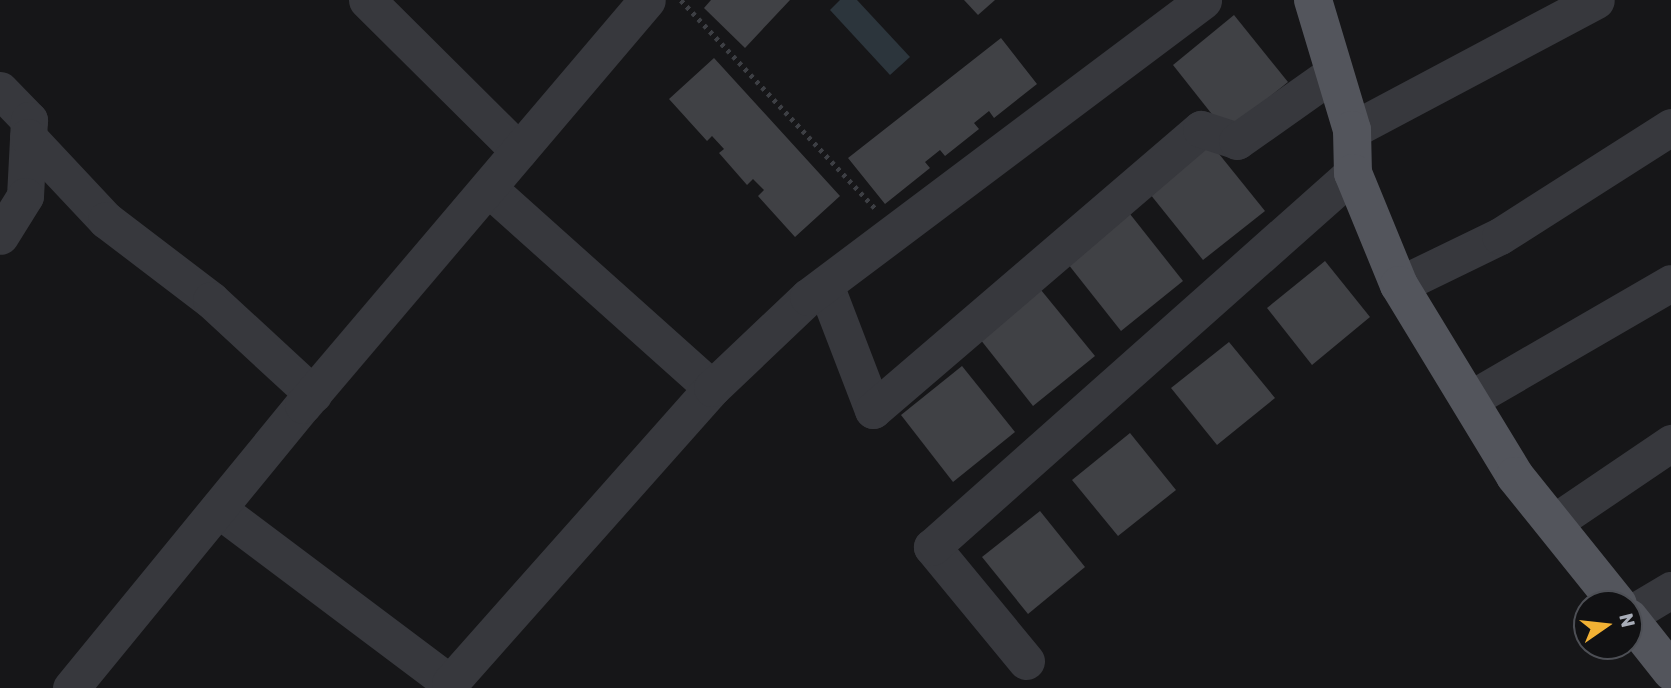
<!DOCTYPE html>
<style>
body{margin:0}
#map{position:relative;width:1671px;height:688px;overflow:hidden;background:#161618;font-family:Rubik,sans-serif}
div>[style]{position:absolute}
.water>*{inset:0;background:#2c353c}
.building>*{inset:0;background:#404145}
.path>*{height:4.5px;margin-top:-2.25px;transform-origin:0;background:repeating-linear-gradient(90deg,#3d3f44 0 3.5px,transparent 0 8.5px)}
.minor>*{height:37px;margin:-18.5px;padding:0 18.5px;transform-origin:18.5px;border-radius:18.5px;background:#37383d}
.major>*{height:38px;margin:-19px;padding:0 19px;transform-origin:19px;border-radius:19px;background:#53555c}
span{translate:-50% -50%;white-space:nowrap;text-align:center;line-height:1.15;-webkit-text-stroke:5px #111113;paint-order:stroke}
.north{position:absolute;left:1573px;top:590px;width:70px;height:70px;box-sizing:border-box;background:#111113;border:2px solid #4d4f55;border-radius:50%;rotate:76deg;font-size:19px;font-weight:700;line-height:28px;text-align:center;color:#a8adb8}
.north::after{content:'';display:block;margin:auto;width:24px;height:32px;background:#f2b134;clip-path:polygon(50% 0,100% 100%,50% 72%,0 100%)}
</style>
<div id="map">
<div class="water">
<div style="clip-path:polygon(840px 0,857px 0,910px 57px,890px 75px,830px 10px)"></div>
</div>
<div class="building">
<div style="clip-path:polygon(711px 0,790px 0,745px 48px,704px 8px)"></div>
<div style="clip-path:polygon(964px 0,995px 0,978px 15px)"></div>
<div style="clip-path:polygon(1234px 15px,1288px 82px,1226px 132px,1173px 65px)"></div>
<div style="clip-path:polygon(1001px 38px,1037px 84px,994px 118px,989px 111px,974px 123px,979px 129px,945px 156px,940px 150px,925px 162px,930px 168px,885px 204px,848px 158px)"></div>
<div style="clip-path:polygon(714px 58px,840px 196px,795px 237px,758px 196px,764px 190px,753px 179px,747px 185px,719px 153px,724px 149px,712px 136px,707px 141px,669px 99px)"></div>
<div style="clip-path:polygon(1211px 144px,1265px 211px,1203px 260px,1150px 194px)"></div>
<div style="clip-path:polygon(1130px 214px,1183px 281px,1121px 331px,1068px 264px)"></div>
<div style="clip-path:polygon(1325px 261px,1370px 317px,1312px 365px,1267px 308px)"></div>
<div style="clip-path:polygon(1041px 290px,1095px 356px,1033px 406px,980px 339px)"></div>
<div style="clip-path:polygon(1229px 342px,1275px 398px,1217px 445px,1171px 388px)"></div>
<div style="clip-path:polygon(962px 366px,1015px 432px,953px 482px,901px 415px)"></div>
<div style="clip-path:polygon(1130px 433px,1176px 490px,1118px 536px,1072px 480px)"></div>
<div style="clip-path:polygon(1040px 511px,1085px 567px,1028px 614px,982px 557px)"></div>
</div>
<div class="path">
<div style="left:681px;top:0;width:286px;rotate:47deg"></div>
</div>
<div class="minor">
<div style="left:367px;top:0;width:214px;rotate:44.8deg"></div>
<div style="left:0;top:90px;width:42px;rotate:46deg"></div>
<div style="left:29px;top:120px;width:76px;rotate:93deg"></div>
<div style="left:25px;top:196px;width:47px;rotate:122deg"></div>
<div style="left:1352px;top:130px;width:276px;rotate:-28deg"></div>
<div style="left:28px;top:137px;width:114px;rotate:46.8deg"></div>
<div style="left:106px;top:220px;width:132px;rotate:37.3deg"></div>
<div style="left:211px;top:300px;width:139px;rotate:42.7deg"></div>
<div style="left:488px;top:188px;width:300px;rotate:41.8deg"></div>
<div style="left:825px;top:285px;width:134px;rotate:69deg"></div>
<div style="left:873px;top:410px;width:432px;rotate:-40.6deg"></div>
<div style="left:1201px;top:129px;width:38px;rotate:18deg"></div>
<div style="left:1237px;top:141px;width:118px;rotate:-35.3deg"></div>
<div style="left:1399px;top:285px;width:112px;rotate:-25.9deg"></div>
<div style="left:1500px;top:236px;width:203px;rotate:-32.5deg"></div>
<div style="left:1469px;top:400px;width:233px;rotate:-30.1deg"></div>
<div style="left:218px;top:509px;width:290px;rotate:36.9deg"></div>
<div style="left:450px;top:683px;width:395px;rotate:-48.4deg"></div>
<div style="left:712px;top:388px;width:132px;rotate:-43.5deg"></div>
<div style="left:808px;top:297px;width:494px;rotate:-36.9deg"></div>
<div style="left:1553px;top:523px;width:143px;rotate:-34.1deg"></div>
<div style="left:1629px;top:615px;width:49px;rotate:-30.8deg"></div>
<div style="left:1026px;top:661px;width:148px;rotate:-129.5deg"></div>
<div style="left:932px;top:547px;width:563px;rotate:-41.62deg"></div>
<div style="left:71px;top:688px;width:366px;rotate:-50.7deg"></div>
<div style="left:303px;top:405px;width:531px;rotate:-49.66deg"></div>
</div>
<div class="major">
<div style="left:1313px;top:0;width:136px;rotate:73.3deg"></div>
<div style="left:1352px;top:130px;width:43px;rotate:88.7deg"></div>
<div style="left:1353px;top:173px;width:121px;rotate:67.7deg"></div>
<div style="left:1399px;top:285px;width:223px;rotate:58.7deg"></div>
<div style="left:1515px;top:476px;width:164px;rotate:51.2deg"></div>
<div style="left:1629px;top:618px;width:68px;rotate:51.6deg"></div>
</div>
<div class="north">N</div>
</div>
